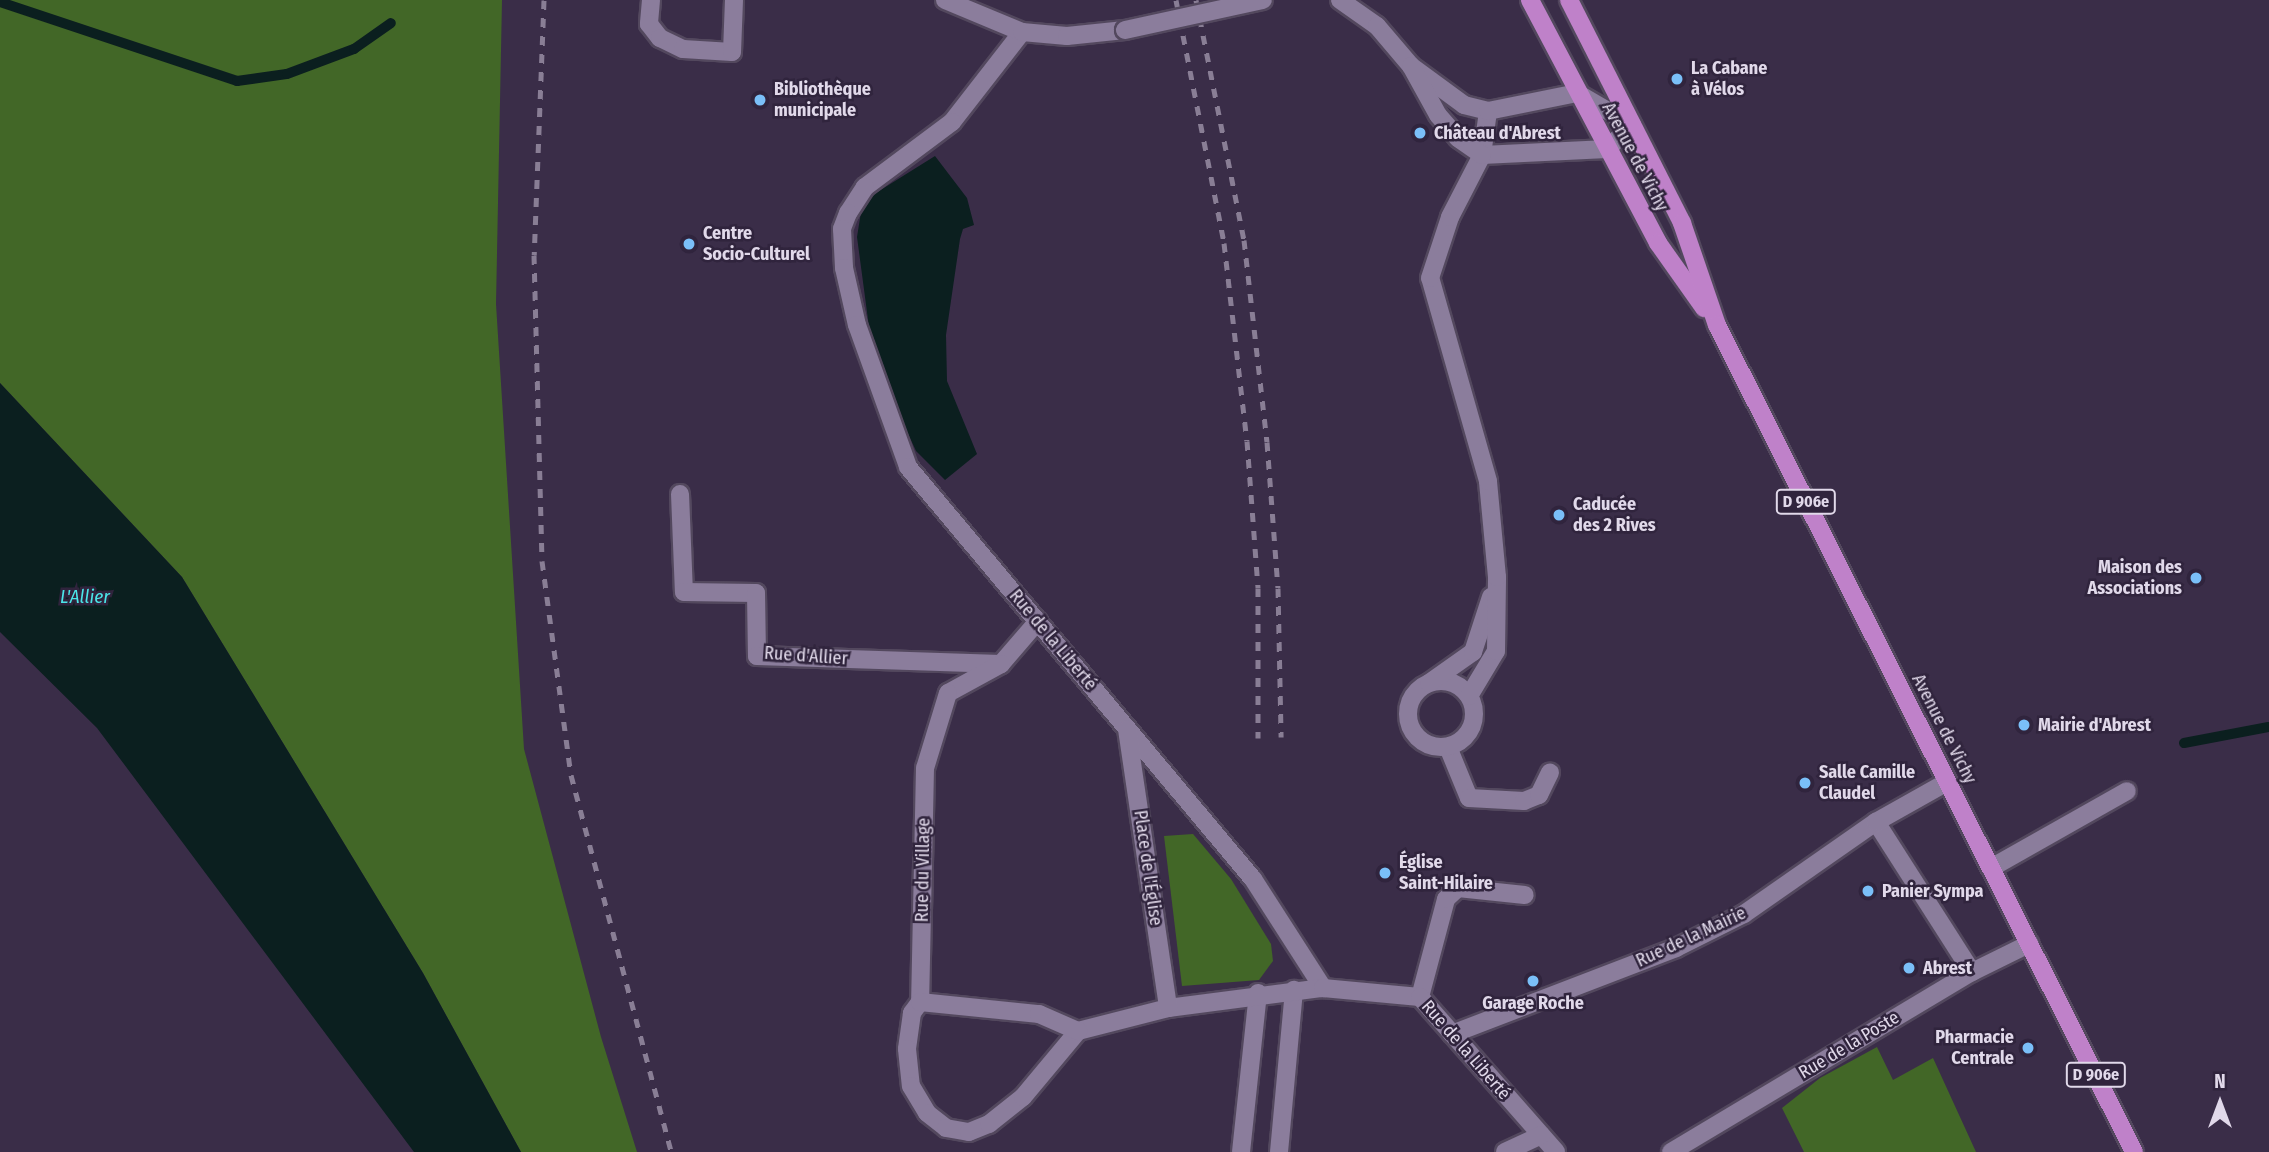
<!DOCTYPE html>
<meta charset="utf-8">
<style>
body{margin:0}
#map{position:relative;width:2269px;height:1152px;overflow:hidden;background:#3a2d48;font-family:"Fira Sans Condensed",sans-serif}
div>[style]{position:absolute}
.green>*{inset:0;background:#426727}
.water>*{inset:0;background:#0b1f1f}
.stream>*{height:10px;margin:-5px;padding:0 5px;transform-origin:5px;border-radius:5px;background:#0b1f1f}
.roads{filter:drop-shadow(2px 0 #53485e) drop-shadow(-2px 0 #53485e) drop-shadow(0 2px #53485e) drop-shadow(0 -2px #53485e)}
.lane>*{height:18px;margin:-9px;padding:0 9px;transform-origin:9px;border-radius:9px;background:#8b7d9c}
.street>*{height:18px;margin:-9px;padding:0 9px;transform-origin:9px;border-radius:9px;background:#8b7d9c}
.street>.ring{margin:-9px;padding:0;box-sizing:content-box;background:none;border:18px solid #8b7d9c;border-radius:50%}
.secondary>*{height:18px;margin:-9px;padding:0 9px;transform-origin:9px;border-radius:9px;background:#8b7d9c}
.primary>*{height:18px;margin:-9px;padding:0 9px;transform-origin:9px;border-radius:9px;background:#bf81c9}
.rail>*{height:5px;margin-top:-2.5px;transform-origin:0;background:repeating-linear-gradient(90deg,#897e95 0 9px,transparent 0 18px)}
.bridges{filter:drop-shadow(2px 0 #53485e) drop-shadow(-2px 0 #53485e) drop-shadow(0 2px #53485e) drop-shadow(0 -2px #53485e)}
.secondary-bridge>*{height:18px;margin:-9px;padding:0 9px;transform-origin:9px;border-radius:9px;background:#8b7d9c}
.dots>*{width:19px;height:19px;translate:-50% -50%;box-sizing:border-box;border:4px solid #30243d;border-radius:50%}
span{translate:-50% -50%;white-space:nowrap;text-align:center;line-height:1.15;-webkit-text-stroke:5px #30243d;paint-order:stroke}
.shield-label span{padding:2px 5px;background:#30243d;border:2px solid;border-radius:5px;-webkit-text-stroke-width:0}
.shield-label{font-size:16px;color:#e1d9ea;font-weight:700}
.poi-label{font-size:18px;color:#e1d9ea;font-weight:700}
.left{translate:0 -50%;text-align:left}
.right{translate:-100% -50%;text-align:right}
.street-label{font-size:18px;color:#e1d9ea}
.water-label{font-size:19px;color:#4be6e9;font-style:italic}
.north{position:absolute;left:2185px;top:1068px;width:70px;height:70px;-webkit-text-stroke:5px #30243d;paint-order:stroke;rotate:0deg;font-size:19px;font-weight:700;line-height:28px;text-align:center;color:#e1d9ea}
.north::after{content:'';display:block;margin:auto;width:24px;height:32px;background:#e1d9ea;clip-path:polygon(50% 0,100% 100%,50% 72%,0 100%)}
</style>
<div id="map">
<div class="green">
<div style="clip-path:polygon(0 0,502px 0,496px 304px,524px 749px,601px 1037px,637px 1152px,521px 1152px,423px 973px,182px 577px,0 383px)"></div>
<div style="clip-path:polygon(1193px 834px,1231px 879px,1271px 944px,1273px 961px,1259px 980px,1182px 986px,1164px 836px)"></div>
<div style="clip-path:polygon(1877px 1047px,1893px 1080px,1933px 1058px,1976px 1152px,1804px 1152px,1782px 1108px,1820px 1078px)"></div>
</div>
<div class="water">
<div style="clip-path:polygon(935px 156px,967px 198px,974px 225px,963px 229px,960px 239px,946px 335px,947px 381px,977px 454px,945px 480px,916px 451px,873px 357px,857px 237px,861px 212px,871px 196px)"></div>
<div style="clip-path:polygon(0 383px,182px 577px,423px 973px,521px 1152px,414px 1152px,97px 728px,0 632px)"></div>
</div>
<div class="stream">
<div style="left:0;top:2px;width:250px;rotate:18.4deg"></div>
<div style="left:237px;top:81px;width:50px;rotate:-8deg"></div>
<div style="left:287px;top:74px;width:72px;rotate:-20.5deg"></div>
<div style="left:354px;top:49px;width:45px;rotate:-35.1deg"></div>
<div style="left:2184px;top:743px;width:86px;rotate:-10.7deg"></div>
</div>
<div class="roads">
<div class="lane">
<div style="left:651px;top:0;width:24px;rotate:95deg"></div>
<div style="left:649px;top:24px;width:18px;rotate:52deg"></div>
<div style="left:660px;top:38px;width:25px;rotate:26deg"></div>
<div style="left:683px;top:49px;width:49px;rotate:3.5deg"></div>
<div style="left:732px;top:52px;width:52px;rotate:-87.8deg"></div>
<div style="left:1448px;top:747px;width:55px;rotate:67.6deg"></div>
<div style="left:1469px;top:798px;width:55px;rotate:3.1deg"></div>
<div style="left:1524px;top:801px;width:16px;rotate:-22deg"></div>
<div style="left:1539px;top:795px;width:25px;rotate:-64deg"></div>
<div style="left:1991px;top:868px;width:156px;rotate:-29.5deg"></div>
<div style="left:1420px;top:997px;width:101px;rotate:-75.1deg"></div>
<div style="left:1446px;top:899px;width:16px;rotate:-43deg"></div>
<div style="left:1458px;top:888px;width:67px;rotate:6deg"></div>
<div style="left:1241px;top:1152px;width:160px;rotate:-83.9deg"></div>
<div style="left:1279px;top:1152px;width:163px;rotate:-84.7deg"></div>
</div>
<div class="street">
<div style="left:1022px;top:32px;width:114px;rotate:127.9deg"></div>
<div style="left:952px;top:122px;width:109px;rotate:143.2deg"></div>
<div style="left:865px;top:187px;width:31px;rotate:123deg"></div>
<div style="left:848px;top:213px;width:17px;rotate:111deg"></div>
<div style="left:842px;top:229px;width:39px;rotate:87deg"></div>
<div style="left:844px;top:268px;width:58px;rotate:77.2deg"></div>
<div style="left:857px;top:325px;width:151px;rotate:70.2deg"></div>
<div style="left:908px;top:467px;width:537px;rotate:50.06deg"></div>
<div style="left:1253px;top:879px;width:130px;rotate:57.3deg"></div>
<div style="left:680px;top:494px;width:98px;rotate:87.7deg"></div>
<div style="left:684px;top:592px;width:72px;rotate:0.8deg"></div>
<div style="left:756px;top:593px;width:63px;rotate:89.1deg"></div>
<div style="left:757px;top:656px;width:244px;rotate:1.9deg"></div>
<div style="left:1038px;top:621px;width:57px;rotate:130.7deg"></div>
<div style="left:1001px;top:664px;width:60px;rotate:151.3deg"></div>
<div style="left:948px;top:693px;width:78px;rotate:107deg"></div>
<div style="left:925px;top:768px;width:234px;rotate:91.2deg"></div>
<div style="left:920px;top:1002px;width:14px;rotate:126deg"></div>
<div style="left:912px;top:1013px;width:36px;rotate:98deg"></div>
<div style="left:907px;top:1049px;width:37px;rotate:84deg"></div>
<div style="left:911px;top:1086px;width:31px;rotate:59deg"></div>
<div style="left:927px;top:1113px;width:24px;rotate:38deg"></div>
<div style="left:946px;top:1128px;width:23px;rotate:10deg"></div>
<div style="left:969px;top:1132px;width:22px;rotate:-22deg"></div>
<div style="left:989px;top:1124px;width:43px;rotate:-38.5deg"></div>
<div style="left:1023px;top:1097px;width:86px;rotate:-50.2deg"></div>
<div style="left:1078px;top:1031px;width:93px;rotate:-14.3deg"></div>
<div style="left:1168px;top:1008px;width:156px;rotate:-7.4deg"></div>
<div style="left:1323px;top:988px;width:97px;rotate:5.3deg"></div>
<div style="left:1420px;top:997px;width:206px;rotate:48.7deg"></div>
<div class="ring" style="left:1408px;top:681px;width:48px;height:48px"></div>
<div style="left:1429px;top:683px;width:54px;rotate:-35.2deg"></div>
<div style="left:1473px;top:652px;width:58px;rotate:-71.9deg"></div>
<div style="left:1469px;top:696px;width:52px;rotate:-59deg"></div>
<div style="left:1496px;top:651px;width:74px;rotate:-89.2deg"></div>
<div style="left:1497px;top:577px;width:96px;rotate:-95.4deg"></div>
<div style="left:1488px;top:481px;width:211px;rotate:-105.9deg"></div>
<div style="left:1430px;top:278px;width:64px;rotate:-71.8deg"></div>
<div style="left:1450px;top:217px;width:70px;rotate:-62.7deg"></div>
<div style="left:1482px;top:155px;width:44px;rotate:-82.2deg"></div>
<div style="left:1127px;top:729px;width:282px;rotate:81.6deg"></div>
<div style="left:1876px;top:822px;width:178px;rotate:57.4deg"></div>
<div style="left:920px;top:1002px;width:120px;rotate:5.8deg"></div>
<div style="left:1039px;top:1014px;width:43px;rotate:23.6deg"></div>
<div style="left:1452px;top:1034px;width:240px;rotate:-21deg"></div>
<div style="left:1676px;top:948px;width:76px;rotate:-26.6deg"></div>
<div style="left:1744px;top:914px;width:161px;rotate:-34.9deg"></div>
<div style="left:1876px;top:822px;width:81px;rotate:-29.4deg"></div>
<div style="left:1505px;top:1152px;width:40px;rotate:-25deg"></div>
<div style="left:1671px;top:1152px;width:351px;rotate:-30.9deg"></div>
<div style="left:1972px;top:972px;width:64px;rotate:-26.2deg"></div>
</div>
<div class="secondary">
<div style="left:945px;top:0;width:83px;rotate:22.6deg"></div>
<div style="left:1022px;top:32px;width:45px;rotate:5.1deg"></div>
<div style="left:1067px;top:36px;width:58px;rotate:-5.9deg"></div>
<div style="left:1340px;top:0;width:45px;rotate:35.1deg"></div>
<div style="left:1377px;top:26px;width:52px;rotate:49.6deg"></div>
<div style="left:1411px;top:66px;width:66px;rotate:36.3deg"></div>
<div style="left:1464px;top:105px;width:25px;rotate:14deg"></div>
<div style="left:1488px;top:111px;width:91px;rotate:-11.4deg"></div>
<div style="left:1577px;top:93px;width:64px;rotate:30.2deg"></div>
<div style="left:1632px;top:125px;width:35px;rotate:136deg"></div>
<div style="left:1607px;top:149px;width:125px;rotate:177.3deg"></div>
<div style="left:1482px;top:155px;width:29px;rotate:-145deg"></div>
<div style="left:1458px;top:138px;width:30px;rotate:-131deg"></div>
<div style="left:1438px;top:115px;width:56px;rotate:-118.9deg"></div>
</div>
<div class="primary">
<div style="left:1530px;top:0;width:275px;rotate:62.2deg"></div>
<div style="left:1658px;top:243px;width:80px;rotate:54.7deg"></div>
<div style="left:1569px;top:0;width:250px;rotate:63.1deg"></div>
<div style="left:1682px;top:223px;width:108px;rotate:71.1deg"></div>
<div style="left:1717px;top:325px;width:926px;rotate:63.24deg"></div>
</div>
</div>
<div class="rail">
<div style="left:544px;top:0;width:255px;rotate:92.2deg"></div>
<div style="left:534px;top:255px;width:306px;rotate:88.5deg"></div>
<div style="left:542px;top:561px;width:216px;rotate:82.3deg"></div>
<div style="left:571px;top:775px;width:390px;rotate:75.1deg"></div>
<div style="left:1176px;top:0;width:248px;rotate:78.8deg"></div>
<div style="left:1224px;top:243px;width:199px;rotate:83.4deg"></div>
<div style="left:1247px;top:441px;width:147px;rotate:85.7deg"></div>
<div style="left:1258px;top:588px;width:150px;rotate:90deg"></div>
<div style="left:1196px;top:0;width:245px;rotate:78.7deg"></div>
<div style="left:1244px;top:240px;width:203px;rotate:83.5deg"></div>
<div style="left:1267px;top:442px;width:146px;rotate:85.7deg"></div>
<div style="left:1278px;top:588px;width:149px;rotate:88.8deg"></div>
</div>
<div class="bridges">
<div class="secondary-bridge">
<div style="left:1125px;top:30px;width:141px;rotate:-12.3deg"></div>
</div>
</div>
<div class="dots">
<div style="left:1677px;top:79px;background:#7abff8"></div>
<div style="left:760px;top:100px;background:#7abff8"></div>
<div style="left:1420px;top:133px;background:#7abff8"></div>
<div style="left:689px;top:244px;background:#7abff8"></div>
<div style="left:1559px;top:515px;background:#7abff8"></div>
<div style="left:2196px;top:578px;background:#7abff8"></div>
<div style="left:2024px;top:725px;background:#7abff8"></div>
<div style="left:1805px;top:783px;background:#7abff8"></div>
<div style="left:1385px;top:873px;background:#7abff8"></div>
<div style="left:1868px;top:891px;background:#7abff8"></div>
<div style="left:1909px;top:968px;background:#7abff8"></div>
<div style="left:1533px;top:981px;background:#7abff8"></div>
<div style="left:2028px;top:1048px;background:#7abff8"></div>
</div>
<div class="shield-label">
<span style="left:1806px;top:502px">D 906e</span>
<span style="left:2096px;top:1075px">D 906e</span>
</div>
<div class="poi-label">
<span class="left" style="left:1691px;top:79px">La Cabane<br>à Vélos</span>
<span class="left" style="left:774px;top:100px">Bibliothèque<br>municipale</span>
<span class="left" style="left:1434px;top:133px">Château d'Abrest</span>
<span class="left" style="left:703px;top:244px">Centre<br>Socio-Culturel</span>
<span class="left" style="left:1573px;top:515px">Caducée<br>des 2 Rives</span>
<span class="right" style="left:2182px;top:578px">Maison des<br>Associations</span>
<span class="left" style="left:2038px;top:725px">Mairie d'Abrest</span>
<span class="left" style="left:1819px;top:783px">Salle Camille<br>Claudel</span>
<span class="left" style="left:1399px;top:873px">Église<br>Saint-Hilaire</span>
<span class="left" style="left:1882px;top:891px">Panier Sympa</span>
<span class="left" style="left:1923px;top:968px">Abrest</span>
<span style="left:1533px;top:1003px">Garage Roche</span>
<span class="right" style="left:2014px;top:1048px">Pharmacie<br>Centrale</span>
</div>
<div class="street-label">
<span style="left:1635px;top:157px;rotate:62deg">Avenue de Vichy</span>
<span style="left:1053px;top:640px;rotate:50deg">Rue de la Liberté</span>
<span style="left:806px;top:656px;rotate:4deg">Rue d'Allier</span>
<span style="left:1944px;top:729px;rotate:63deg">Avenue de Vichy</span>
<span style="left:1148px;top:868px;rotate:82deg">Place de l'Église</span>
<span style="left:923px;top:870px;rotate:-89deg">Rue du Village</span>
<span style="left:1691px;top:937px;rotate:-25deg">Rue de la Mairie</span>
<span style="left:1849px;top:1045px;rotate:-31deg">Rue de la Poste</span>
<span style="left:1466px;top:1050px;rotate:49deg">Rue de la Liberté</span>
</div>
<div class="water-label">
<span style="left:85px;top:597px">L'Allier</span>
</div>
<div class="north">N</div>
</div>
